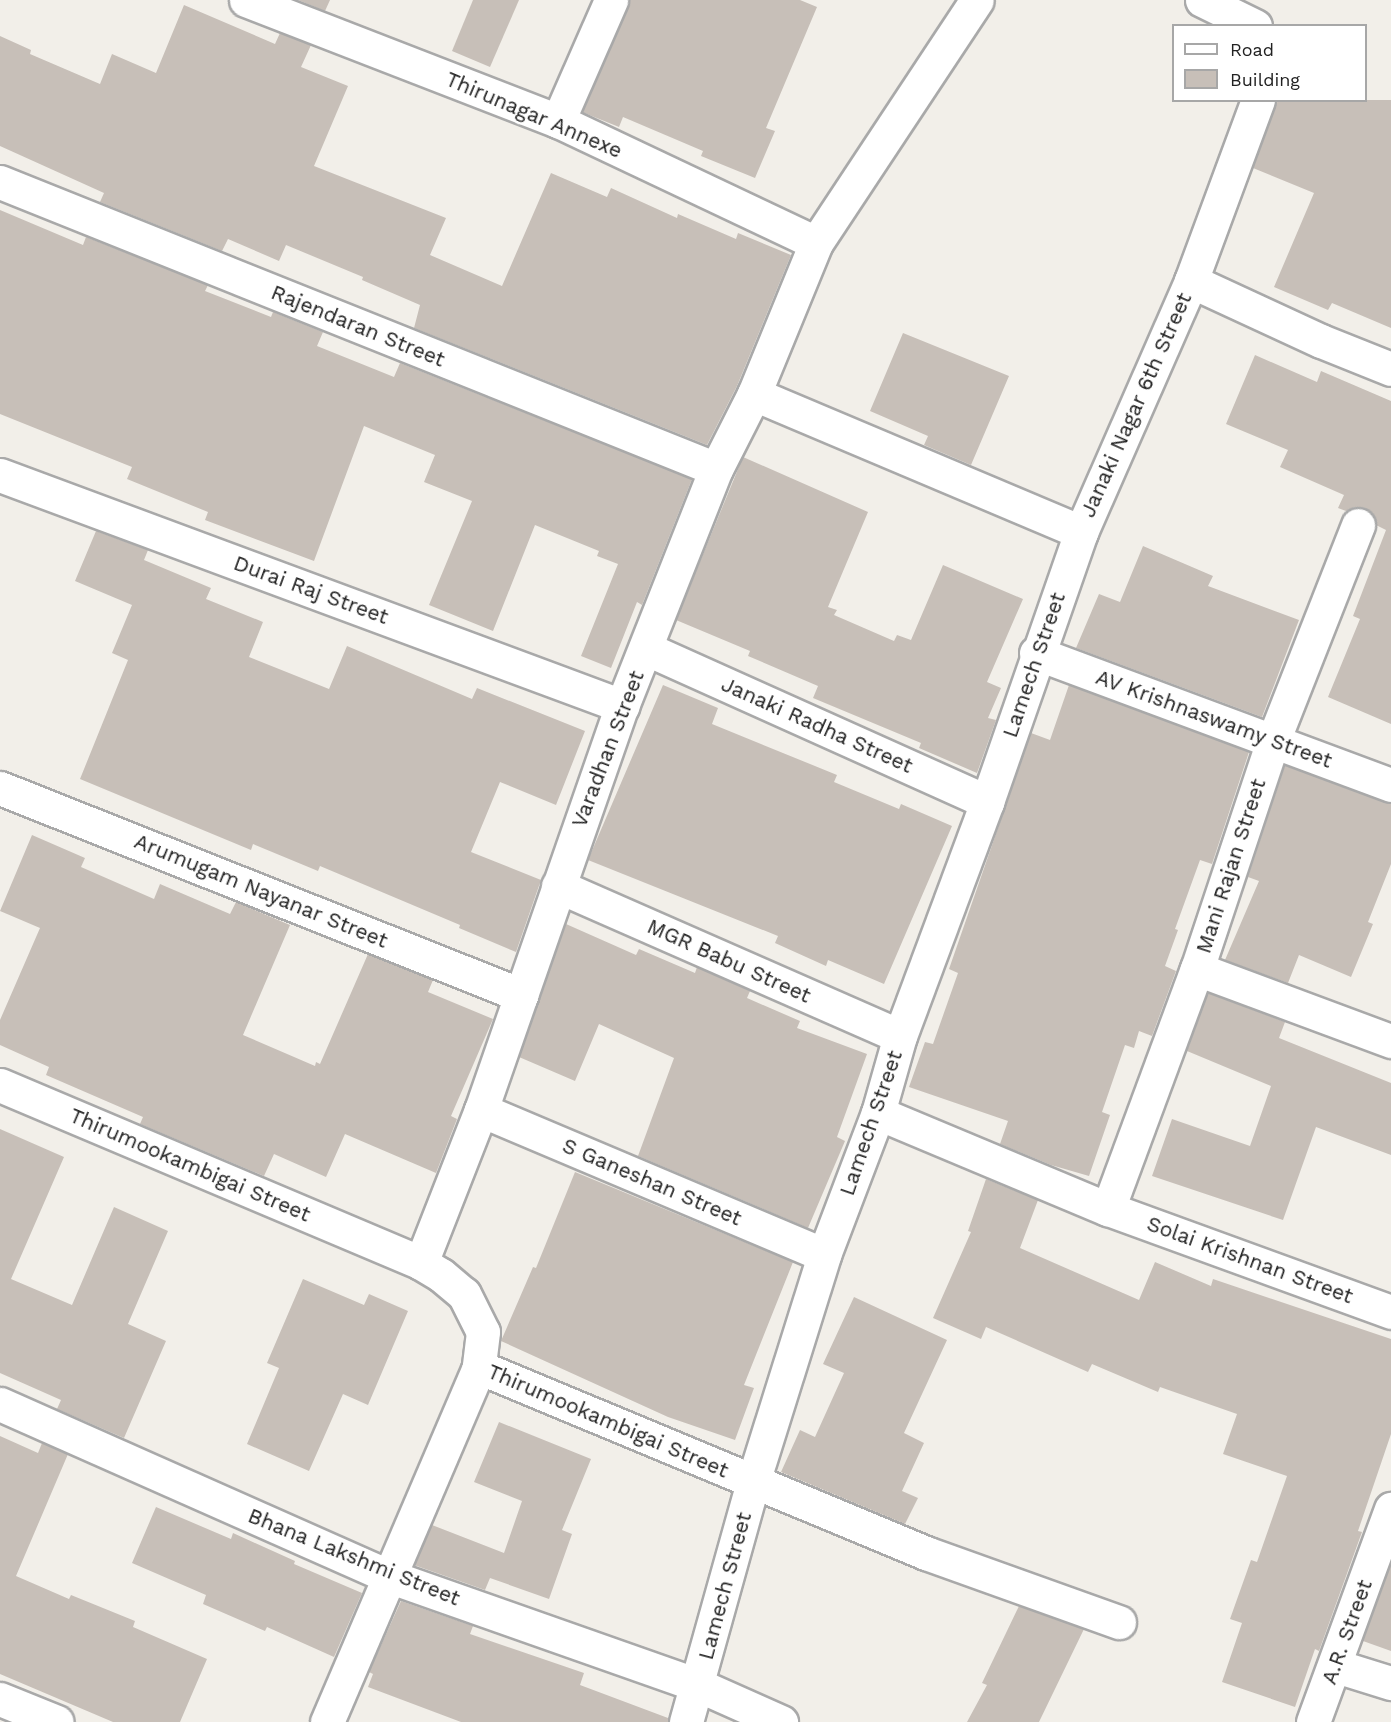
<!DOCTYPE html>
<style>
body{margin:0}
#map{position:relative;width:1391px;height:1722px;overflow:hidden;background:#f2efe9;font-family:"Work Sans",sans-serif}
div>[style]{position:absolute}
.building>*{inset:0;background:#c7bfb8}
.roads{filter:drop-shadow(2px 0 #a9a9a9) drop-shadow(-2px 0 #a9a9a9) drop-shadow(0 2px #a9a9a9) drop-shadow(0 -2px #a9a9a9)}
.street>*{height:33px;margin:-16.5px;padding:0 16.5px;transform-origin:16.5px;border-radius:16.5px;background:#fff}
span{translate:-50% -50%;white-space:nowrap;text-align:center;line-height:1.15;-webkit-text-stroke:5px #fff;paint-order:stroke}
.street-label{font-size:21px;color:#222}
.legend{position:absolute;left:1172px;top:24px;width:195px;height:78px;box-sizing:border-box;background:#fff;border:2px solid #a7a7a7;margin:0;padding:8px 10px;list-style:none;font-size:18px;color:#222}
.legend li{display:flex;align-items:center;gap:12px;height:30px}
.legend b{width:30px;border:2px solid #a7a7a7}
</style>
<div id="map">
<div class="building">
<div style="clip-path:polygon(298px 0,330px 0,325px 11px)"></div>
<div style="clip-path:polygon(473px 0,519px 0,490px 67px,452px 51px)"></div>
<div style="clip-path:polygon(629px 0,800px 0,817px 7px,766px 128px,775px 131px,755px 178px,701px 156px,703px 151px,623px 117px,619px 127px,582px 112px)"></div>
<div style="clip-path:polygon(184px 5px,275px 44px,280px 33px,311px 45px,301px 67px,348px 86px,314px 166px,446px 218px,430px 255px,502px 286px,551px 173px,607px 197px,611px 188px,677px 218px,678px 214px,736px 239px,738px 233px,791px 255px,737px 386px,707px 445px,414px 328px,420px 305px,362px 280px,363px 277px,286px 245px,279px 261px,228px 239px,222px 251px,100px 202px,104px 193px,0 146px,0 36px,31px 50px,30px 54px,100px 84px,112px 54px,156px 73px)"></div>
<div style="clip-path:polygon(1278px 100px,1391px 100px,1391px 328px,1332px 303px,1328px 310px,1274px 287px,1314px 193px,1253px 168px)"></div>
<div style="clip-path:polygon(0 210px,83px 245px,86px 237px,208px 285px,205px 291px,271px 317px,273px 312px,323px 332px,317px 346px,394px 377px,400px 363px,692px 479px,642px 605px,637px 602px,611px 668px,581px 656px,618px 564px,597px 556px,599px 551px,535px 525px,493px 631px,429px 605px,472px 501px,424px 482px,435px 455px,364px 426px,314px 561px,205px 520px,208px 512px,127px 479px,132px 467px,0 414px)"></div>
<div style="clip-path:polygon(903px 333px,1009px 376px,971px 465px,924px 445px,928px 436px,870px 411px)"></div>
<div style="clip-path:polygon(1255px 355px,1317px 382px,1321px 371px,1391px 401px,1391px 724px,1328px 697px,1360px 619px,1353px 616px,1386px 530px,1376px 525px,1373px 514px,1365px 508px,1355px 507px,1346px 511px,1338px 508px,1344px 495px,1280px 467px,1288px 450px,1226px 424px)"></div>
<div style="clip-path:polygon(743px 457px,868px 512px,828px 607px,837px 610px,834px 615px,894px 641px,897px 635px,911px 640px,943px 565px,1023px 599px,987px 682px,1001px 688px,988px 718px,996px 720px,977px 773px,919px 748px,921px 743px,813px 698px,818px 686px,748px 656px,750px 651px,676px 620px)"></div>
<div style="clip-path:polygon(96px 531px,148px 550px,144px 560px,211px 588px,206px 599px,263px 622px,249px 657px,329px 689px,347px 646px,472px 699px,477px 688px,585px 731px,556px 805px,500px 782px,471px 852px,541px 880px,516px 952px,459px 928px,460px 925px,320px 866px,318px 871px,253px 844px,251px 850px,80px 779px,128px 660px,112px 653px,132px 605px,75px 581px)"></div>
<div style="clip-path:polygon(1143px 546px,1213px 576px,1208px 586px,1299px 620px,1262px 717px,1076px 648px,1099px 594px,1120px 602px)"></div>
<div style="clip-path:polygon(663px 685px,718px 708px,712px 724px,837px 775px,834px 782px,899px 809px,901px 804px,952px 826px,884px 984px,828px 960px,826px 966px,775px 943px,778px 936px,588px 860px)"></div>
<div style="clip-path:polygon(1069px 685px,1249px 752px,1212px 864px,1200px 860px,1175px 929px,1178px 930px,1165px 966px,1176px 971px,1152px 1036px,1139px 1031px,1134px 1048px,1125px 1045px,1102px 1112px,1110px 1115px,1089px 1176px,1051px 1165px,1000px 1144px,1008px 1121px,909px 1087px,925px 1042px,933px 1044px,958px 973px,949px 969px,1031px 733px,1050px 740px)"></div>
<div style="clip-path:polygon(1285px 765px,1391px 803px,1391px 864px,1368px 922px,1373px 924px,1351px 977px,1299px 955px,1288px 983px,1225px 960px,1259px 881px,1248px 877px)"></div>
<div style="clip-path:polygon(32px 835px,85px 858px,81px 867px,154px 899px,160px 884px,230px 914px,236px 902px,290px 925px,243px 1035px,315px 1066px,316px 1062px,320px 1064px,368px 954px,433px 980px,428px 992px,493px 1019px,451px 1116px,457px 1119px,436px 1173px,345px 1134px,326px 1177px,274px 1154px,264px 1176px,140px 1124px,143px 1117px,46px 1075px,49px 1067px,0 1045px,0 1020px,40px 928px,0 911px)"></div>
<div style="clip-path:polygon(566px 924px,636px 955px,639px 949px,695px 973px,697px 967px,750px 991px,747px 998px,800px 1021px,797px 1028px,867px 1054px,837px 1137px,845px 1141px,808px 1228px,638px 1156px,674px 1058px,599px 1024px,575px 1081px,519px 1057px)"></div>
<div style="clip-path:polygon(1208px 993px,1285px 1022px,1279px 1038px,1391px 1083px,1391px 1155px,1316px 1127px,1283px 1220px,1152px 1176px,1172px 1119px,1250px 1146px,1271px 1086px,1187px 1051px)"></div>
<div style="clip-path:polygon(0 1129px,64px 1157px,11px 1279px,72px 1305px,114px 1207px,168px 1231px,128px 1324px,166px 1341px,124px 1438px,57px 1409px,61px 1400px,0 1373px)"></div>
<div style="clip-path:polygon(575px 1172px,793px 1262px,744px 1385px,754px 1388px,735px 1440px,668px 1417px,501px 1341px,533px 1267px,536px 1268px)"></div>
<div style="clip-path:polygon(986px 1179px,1038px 1200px,1020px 1248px,1139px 1300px,1155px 1262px,1211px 1286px,1213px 1279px,1391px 1339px,1391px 1434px,1358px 1531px,1362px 1532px,1319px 1651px,1315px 1649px,1295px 1707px,1222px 1682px,1242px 1623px,1230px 1619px,1251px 1560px,1257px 1562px,1287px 1476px,1223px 1454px,1237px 1414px,1160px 1387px,1158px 1392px,1092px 1364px,1088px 1372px,986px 1327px,981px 1339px,933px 1318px,971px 1232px,968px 1231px)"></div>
<div style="clip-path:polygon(303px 1279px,364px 1305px,369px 1294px,408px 1311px,368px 1405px,343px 1394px,309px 1471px,247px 1444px,279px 1368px,267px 1363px)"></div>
<div style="clip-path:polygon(854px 1297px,947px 1340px,904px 1433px,924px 1443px,902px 1491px,918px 1498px,905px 1524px,781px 1472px,800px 1430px,815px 1437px,844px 1373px,823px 1364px)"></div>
<div style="clip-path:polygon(499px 1422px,591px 1459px,562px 1530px,572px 1534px,549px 1599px,490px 1578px,485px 1590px,414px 1565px,432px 1525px,504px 1553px,522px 1501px,474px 1482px)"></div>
<div style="clip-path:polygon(0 1436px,38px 1453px,42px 1443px,68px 1454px,16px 1576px,69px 1599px,71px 1595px,135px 1621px,133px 1627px,207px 1659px,180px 1722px,113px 1722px,0 1674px)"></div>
<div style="clip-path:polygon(156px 1507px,231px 1539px,233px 1533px,295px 1561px,294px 1564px,362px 1593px,334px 1657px,267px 1627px,265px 1631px,203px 1604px,206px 1595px,132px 1563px)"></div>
<div style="clip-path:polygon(1391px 1564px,1391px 1651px,1363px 1641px)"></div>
<div style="clip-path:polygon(401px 1601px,473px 1626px,470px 1634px,584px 1673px,580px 1685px,668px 1718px,668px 1722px,461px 1722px,368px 1687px,373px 1674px,369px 1672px)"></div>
<div style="clip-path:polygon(1019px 1606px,1084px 1629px,1039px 1722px,967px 1722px,987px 1685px,982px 1683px)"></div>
</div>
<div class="roads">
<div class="street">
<div style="left:246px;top:0;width:335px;rotate:21.2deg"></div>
<div style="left:558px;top:121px;width:285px;rotate:25.3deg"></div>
<div style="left:1202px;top:0;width:59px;rotate:26.1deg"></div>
<div style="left:558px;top:121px;width:132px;rotate:-66.3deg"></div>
<div style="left:0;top:182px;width:771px;rotate:21.84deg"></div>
<div style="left:1191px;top:281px;width:193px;rotate:-69.7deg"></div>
<div style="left:754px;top:394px;width:355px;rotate:22.9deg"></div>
<div style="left:0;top:475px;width:664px;rotate:20.37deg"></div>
<div style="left:647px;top:649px;width:373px;rotate:24.2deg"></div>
<div style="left:1036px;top:653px;width:379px;rotate:20.4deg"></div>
<div style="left:0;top:788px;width:561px;rotate:21.67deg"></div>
<div style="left:558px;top:886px;width:373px;rotate:23.7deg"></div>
<div style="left:1197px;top:969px;width:207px;rotate:20.4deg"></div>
<div style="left:0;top:1085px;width:457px;rotate:22.9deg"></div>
<div style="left:421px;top:1263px;width:23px;rotate:31deg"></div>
<div style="left:441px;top:1275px;width:30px;rotate:40deg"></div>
<div style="left:464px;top:1294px;width:42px;rotate:63.4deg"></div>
<div style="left:483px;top:1332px;width:35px;rotate:97deg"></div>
<div style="left:479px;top:1367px;width:484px;rotate:22.6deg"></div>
<div style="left:926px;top:1553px;width:205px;rotate:19.7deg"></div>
<div style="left:481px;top:1110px;width:372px;rotate:22.9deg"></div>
<div style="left:878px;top:1113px;width:249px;rotate:22.7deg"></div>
<div style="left:1108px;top:1209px;width:301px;rotate:20deg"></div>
<div style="left:1108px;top:1209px;width:256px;rotate:-69.7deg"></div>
<div style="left:1197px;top:969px;width:240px;rotate:-71.6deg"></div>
<div style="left:1273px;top:741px;width:232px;rotate:-68.5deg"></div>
<div style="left:421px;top:1263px;width:164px;rotate:-68.6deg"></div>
<div style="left:481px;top:1110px;width:428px;rotate:-70.8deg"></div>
<div style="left:622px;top:706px;width:255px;rotate:-68.4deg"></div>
<div style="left:716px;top:469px;width:84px;rotate:-63.1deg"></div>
<div style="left:754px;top:394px;width:163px;rotate:-67.7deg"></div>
<div style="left:816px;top:243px;width:291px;rotate:-56.5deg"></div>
<div style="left:0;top:1404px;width:424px;rotate:23.9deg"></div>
<div style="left:388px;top:1576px;width:329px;rotate:19.4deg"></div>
<div style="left:698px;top:1685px;width:91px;rotate:24deg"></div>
<div style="left:1336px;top:1666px;width:58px;rotate:17.2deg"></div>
<div style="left:0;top:1699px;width:61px;rotate:22deg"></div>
<div style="left:327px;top:1722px;width:386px;rotate:-66.8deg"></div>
<div style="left:686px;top:1722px;width:249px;rotate:-74.4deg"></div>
<div style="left:753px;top:1482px;width:238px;rotate:-72.6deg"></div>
<div style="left:824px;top:1255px;width:152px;rotate:-69.2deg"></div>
<div style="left:878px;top:1113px;width:80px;rotate:-74.1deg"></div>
<div style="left:900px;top:1036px;width:250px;rotate:-69.6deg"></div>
<div style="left:987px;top:802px;width:286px;rotate:-70.8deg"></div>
<div style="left:1081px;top:532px;width:274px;rotate:-66.3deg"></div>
<div style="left:1191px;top:281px;width:143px;rotate:24.8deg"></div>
<div style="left:1321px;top:341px;width:75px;rotate:21.8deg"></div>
<div style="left:1313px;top:1722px;width:227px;rotate:-69.9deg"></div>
</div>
</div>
<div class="street-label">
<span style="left:534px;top:115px;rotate:23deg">Thirunagar Annexe</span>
<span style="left:358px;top:326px;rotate:22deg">Rajendaran Street</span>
<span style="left:1136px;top:405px;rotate:-66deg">Janaki Nagar 6th Street</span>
<span style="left:311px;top:590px;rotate:20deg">Durai Raj Street</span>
<span style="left:1034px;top:665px;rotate:-71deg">Lamech Street</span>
<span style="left:1214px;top:719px;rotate:20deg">AV Krishnaswamy Street</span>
<span style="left:817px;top:725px;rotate:24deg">Janaki Radha Street</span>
<span style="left:608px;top:749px;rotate:-69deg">Varadhan Street</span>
<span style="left:1231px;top:866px;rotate:-72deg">Mani Rajan Street</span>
<span style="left:261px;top:891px;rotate:22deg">Arumugam Nayanar Street</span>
<span style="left:729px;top:961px;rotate:24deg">MGR Babu Street</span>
<span style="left:871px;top:1123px;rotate:-71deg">Lamech Street</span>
<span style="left:190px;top:1165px;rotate:23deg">Thirumookambigai Street</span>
<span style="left:652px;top:1182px;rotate:23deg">S Ganeshan Street</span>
<span style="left:1250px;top:1260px;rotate:20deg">Solai Krishnan Street</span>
<span style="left:608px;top:1421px;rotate:23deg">Thirumookambigai Street</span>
<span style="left:354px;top:1557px;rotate:22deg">Bhana Lakshmi Street</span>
<span style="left:725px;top:1586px;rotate:-75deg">Lamech Street</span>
<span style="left:1347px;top:1632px;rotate:-70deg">A.R. Street</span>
</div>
<ul class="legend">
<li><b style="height:8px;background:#fff"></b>Road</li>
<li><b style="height:16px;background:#c7bfb8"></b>Building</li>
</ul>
</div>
